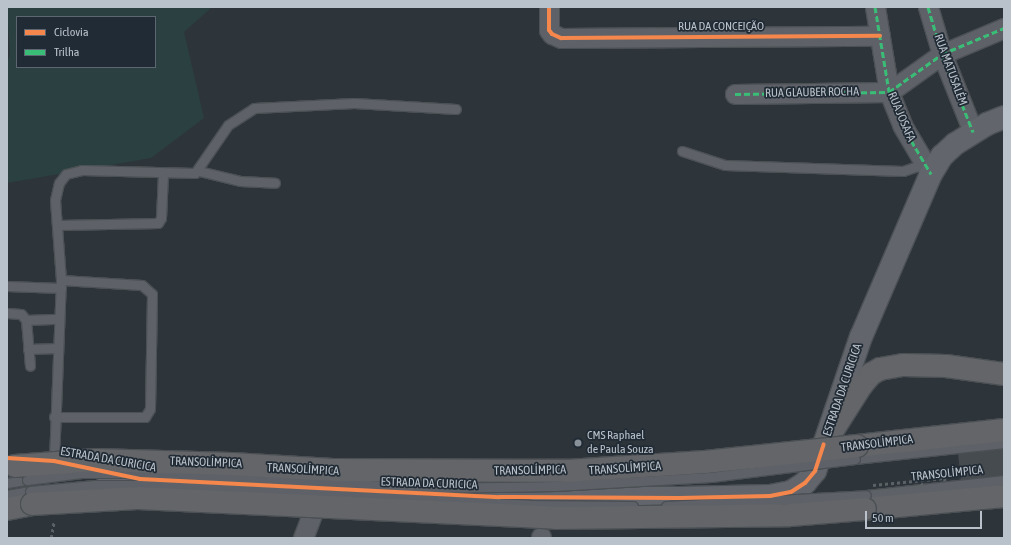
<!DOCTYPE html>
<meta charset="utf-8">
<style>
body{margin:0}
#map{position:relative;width:1011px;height:545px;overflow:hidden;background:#2d343a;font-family:"Asap Condensed",sans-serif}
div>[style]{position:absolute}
.green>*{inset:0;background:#2b4040}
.building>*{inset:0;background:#464b50}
.path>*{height:2.5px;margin-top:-1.25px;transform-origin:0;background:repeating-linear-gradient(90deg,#5b6165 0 3px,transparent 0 6px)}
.roads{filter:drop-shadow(1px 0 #4b5055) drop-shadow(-1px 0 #4b5055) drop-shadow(0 1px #4b5055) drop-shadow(0 -1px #4b5055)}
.lane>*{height:9px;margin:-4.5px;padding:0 4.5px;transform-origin:4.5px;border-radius:4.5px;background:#5e6268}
.street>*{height:19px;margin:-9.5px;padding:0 9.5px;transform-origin:9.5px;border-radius:9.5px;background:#5e6268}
.secondary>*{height:22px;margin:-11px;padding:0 11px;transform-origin:11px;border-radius:11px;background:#62666c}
.highway>*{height:22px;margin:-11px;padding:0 11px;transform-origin:11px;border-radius:11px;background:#636568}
.path-bridge>*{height:2.5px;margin-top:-1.25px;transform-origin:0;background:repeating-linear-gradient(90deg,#5b6165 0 3px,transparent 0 6px)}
.bridges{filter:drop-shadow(1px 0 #4b5055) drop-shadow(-1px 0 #4b5055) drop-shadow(0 1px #4b5055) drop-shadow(0 -1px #4b5055)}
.lane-bridge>*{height:9px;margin:-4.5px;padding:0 4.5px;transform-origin:4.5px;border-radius:4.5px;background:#5e6268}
.highway-bridge>*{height:22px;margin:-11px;padding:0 11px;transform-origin:11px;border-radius:11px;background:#636568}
.quiet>*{height:3px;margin-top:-1.5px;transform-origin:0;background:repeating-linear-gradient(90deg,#3abd76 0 6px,transparent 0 9px)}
.cycleway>*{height:4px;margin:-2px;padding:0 2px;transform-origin:2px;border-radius:2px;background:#f5874c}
.dots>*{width:11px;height:11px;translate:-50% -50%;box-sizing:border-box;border:2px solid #212b35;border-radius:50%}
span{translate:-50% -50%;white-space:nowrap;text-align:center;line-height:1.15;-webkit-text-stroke:3.5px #212b35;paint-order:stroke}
.street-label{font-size:12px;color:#b9c1ca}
.poi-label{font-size:12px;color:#b9c1ca}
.left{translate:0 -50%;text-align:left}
.frame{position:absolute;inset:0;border:8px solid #b9c1ca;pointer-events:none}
.legend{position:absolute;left:16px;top:16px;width:140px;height:52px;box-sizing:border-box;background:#212b35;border:1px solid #5e6771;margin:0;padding:5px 7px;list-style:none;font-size:12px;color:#b9c1ca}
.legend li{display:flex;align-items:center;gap:8px;height:20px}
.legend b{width:20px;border:1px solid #5e6771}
.scale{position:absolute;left:865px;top:511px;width:117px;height:18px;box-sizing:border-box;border:2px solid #b9c1ca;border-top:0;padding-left:5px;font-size:12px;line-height:14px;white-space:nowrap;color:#b9c1ca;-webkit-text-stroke:3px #212b35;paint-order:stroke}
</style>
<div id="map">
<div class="green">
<div style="clip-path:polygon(evenodd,7px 7px,212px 7px,184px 32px,204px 118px,151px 158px,7px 183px,7px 63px,10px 55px,7px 7px,17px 17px,155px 17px,155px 67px,17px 67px,17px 17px)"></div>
</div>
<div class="building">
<div style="clip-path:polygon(1004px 448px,1004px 475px,961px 481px,958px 453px)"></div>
</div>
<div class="path">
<div style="left:51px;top:538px;width:17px;rotate:-80deg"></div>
</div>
<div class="roads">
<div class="lane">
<div style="left:682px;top:151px;width:45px;rotate:18deg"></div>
<div style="left:725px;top:165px;width:178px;rotate:1.9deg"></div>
<div style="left:903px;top:171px;width:21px;rotate:-19deg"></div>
<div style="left:199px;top:171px;width:42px;rotate:13.7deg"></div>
<div style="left:240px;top:181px;width:35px;rotate:3deg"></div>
<div style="left:59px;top:225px;width:99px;rotate:-1.2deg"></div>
<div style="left:158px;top:223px;width:6px;rotate:-59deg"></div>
<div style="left:161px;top:218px;width:44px;rotate:-87.4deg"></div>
<div style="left:7px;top:286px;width:54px;rotate:2.1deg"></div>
<div style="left:7px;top:313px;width:14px;rotate:4deg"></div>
<div style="left:21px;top:314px;width:8px;rotate:50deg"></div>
<div style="left:26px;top:320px;width:46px;rotate:85deg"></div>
<div style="left:26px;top:320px;width:33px;rotate:-2deg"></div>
<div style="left:28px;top:349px;width:30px;rotate:-2deg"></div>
<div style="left:54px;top:417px;width:91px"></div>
<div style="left:145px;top:417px;width:9px;rotate:-58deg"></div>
<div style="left:150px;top:409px;width:115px;rotate:-89deg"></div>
<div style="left:152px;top:294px;width:13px;rotate:-138deg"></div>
<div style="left:142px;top:285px;width:81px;rotate:-176.5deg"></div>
<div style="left:855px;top:459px;width:150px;rotate:-6.1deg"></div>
<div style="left:54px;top:461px;width:181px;rotate:-87.8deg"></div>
<div style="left:61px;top:280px;width:80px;rotate:-94.3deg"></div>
<div style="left:55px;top:200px;width:17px;rotate:-77deg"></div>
<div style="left:59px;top:183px;width:11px;rotate:-52deg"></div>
<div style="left:66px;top:174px;width:16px;rotate:-14deg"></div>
<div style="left:82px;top:170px;width:113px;rotate:1.5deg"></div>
<div style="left:195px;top:173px;width:58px;rotate:-55.5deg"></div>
<div style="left:228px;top:125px;width:31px;rotate:-33deg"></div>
<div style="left:254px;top:108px;width:100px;rotate:-2.9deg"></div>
<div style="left:354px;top:103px;width:102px;rotate:3.4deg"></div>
<div style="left:7px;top:483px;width:20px;rotate:-9deg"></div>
<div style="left:7px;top:495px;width:23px;rotate:-10deg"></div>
<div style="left:866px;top:495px;width:139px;rotate:-6.2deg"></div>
</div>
<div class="street">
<div style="left:549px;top:7px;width:23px;rotate:90deg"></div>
<div style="left:549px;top:30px;width:5px;rotate:53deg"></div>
<div style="left:552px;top:34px;width:10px;rotate:24deg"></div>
<div style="left:561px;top:38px;width:319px;rotate:-0.4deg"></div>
<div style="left:875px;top:7px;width:86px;rotate:80.6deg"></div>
<div style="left:889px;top:92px;width:35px;rotate:68deg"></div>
<div style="left:902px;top:125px;width:57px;rotate:59.4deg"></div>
<div style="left:928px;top:7px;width:49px;rotate:73.4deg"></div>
<div style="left:942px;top:54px;width:84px;rotate:68.3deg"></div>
<div style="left:735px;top:94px;width:154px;rotate:-0.7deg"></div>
<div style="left:889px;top:92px;width:65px;rotate:-35.6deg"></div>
<div style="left:942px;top:54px;width:67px;rotate:-22.8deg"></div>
<div style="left:303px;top:538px;width:48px;rotate:-69.3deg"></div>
<div style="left:541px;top:538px;width:1px;rotate:-90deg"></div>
</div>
<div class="secondary">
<div style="left:106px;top:472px;width:35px;rotate:12deg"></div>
<div style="left:140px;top:479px;width:360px;rotate:2.9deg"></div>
<div style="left:500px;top:497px;width:179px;rotate:0.3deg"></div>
<div style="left:679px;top:498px;width:91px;rotate:-1.3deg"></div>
<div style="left:770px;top:496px;width:21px;rotate:-11deg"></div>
<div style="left:791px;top:492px;width:17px;rotate:-33deg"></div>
<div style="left:805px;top:483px;width:16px;rotate:-50deg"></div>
<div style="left:815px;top:471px;width:142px;rotate:-71.1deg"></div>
<div style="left:861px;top:337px;width:177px;rotate:-66.8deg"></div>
<div style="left:931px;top:174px;width:21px;rotate:-59deg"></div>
<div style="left:942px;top:156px;width:18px;rotate:-43deg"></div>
<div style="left:955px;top:144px;width:38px;rotate:-32deg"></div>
<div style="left:987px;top:124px;width:18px;rotate:-22deg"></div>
</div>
<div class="highway">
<div style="left:824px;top:444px;width:69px;rotate:-57.5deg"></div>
<div style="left:861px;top:386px;width:16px;rotate:-50deg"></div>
<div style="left:871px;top:374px;width:10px;rotate:-29deg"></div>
<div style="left:880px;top:369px;width:23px;rotate:-10deg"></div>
<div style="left:903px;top:365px;width:43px;rotate:1.3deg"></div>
<div style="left:946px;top:366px;width:59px;rotate:7.9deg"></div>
<div style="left:857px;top:446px;width:148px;rotate:-6.2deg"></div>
<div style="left:7px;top:509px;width:25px;rotate:-11deg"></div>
<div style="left:865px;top:509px;width:140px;rotate:-5.3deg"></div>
</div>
</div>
<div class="path-bridge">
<div style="left:873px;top:485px;width:72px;rotate:-5.6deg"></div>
<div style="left:945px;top:478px;width:5px;rotate:90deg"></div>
<div style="left:876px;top:491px;width:46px;rotate:-6.2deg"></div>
<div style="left:922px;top:486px;width:3px;rotate:-108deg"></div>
</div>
<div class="bridges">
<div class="lane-bridge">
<div style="left:27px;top:480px;width:55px;rotate:-7.3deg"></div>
<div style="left:82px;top:473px;width:43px"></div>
<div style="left:125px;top:473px;width:306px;rotate:2.8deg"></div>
<div style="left:431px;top:488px;width:125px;rotate:-0.9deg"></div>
<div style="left:556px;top:486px;width:155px;rotate:-3.3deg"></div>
<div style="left:711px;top:477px;width:145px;rotate:-7.1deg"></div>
<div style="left:30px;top:491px;width:65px;rotate:-5.3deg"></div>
<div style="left:95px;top:485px;width:56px"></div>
<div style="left:151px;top:485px;width:379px;rotate:3deg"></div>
<div style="left:529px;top:505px;width:104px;rotate:0.6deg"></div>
<div style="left:666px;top:506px;width:200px;rotate:-3.1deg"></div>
</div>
<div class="highway-bridge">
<div style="left:15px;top:466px;width:81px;rotate:-4.2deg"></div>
<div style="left:96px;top:460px;width:136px;rotate:1.7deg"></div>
<div style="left:232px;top:464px;width:101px;rotate:3.4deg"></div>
<div style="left:333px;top:470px;width:234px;rotate:0.2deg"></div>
<div style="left:567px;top:471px;width:138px;rotate:-3.7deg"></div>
<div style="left:705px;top:462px;width:153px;rotate:-6deg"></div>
<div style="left:32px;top:504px;width:106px;rotate:-3.2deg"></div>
<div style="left:138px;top:498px;width:418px;rotate:2.7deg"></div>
<div style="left:556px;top:518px;width:234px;rotate:-0.7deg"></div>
<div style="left:790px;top:515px;width:75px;rotate:-4.6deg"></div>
</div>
</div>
<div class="quiet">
<div style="left:875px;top:7px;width:86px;rotate:80.6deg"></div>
<div style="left:889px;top:92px;width:35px;rotate:68deg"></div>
<div style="left:902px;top:125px;width:57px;rotate:59.4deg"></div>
<div style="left:928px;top:7px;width:49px;rotate:73.4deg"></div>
<div style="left:942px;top:54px;width:84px;rotate:68.3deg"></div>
<div style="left:735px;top:94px;width:154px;rotate:-0.7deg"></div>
<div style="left:889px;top:92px;width:65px;rotate:-35.6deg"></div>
<div style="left:942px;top:54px;width:67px;rotate:-22.8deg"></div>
</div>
<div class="cycleway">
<div style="left:549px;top:7px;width:23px;rotate:90deg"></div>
<div style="left:549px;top:30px;width:5px;rotate:53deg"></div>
<div style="left:552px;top:34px;width:10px;rotate:24deg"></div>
<div style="left:561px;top:38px;width:319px;rotate:-0.4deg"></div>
<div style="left:7px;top:458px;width:47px;rotate:3.7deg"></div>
<div style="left:54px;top:461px;width:88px;rotate:11.8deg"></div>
<div style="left:140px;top:479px;width:360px;rotate:2.9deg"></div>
<div style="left:500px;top:497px;width:179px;rotate:0.3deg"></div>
<div style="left:679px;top:498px;width:91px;rotate:-1.3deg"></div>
<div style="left:770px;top:496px;width:21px;rotate:-11deg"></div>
<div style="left:791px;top:492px;width:17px;rotate:-33deg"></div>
<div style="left:805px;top:483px;width:16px;rotate:-50deg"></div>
<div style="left:815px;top:471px;width:28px;rotate:-72deg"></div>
</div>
<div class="dots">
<div style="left:578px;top:443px;background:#889098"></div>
</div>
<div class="street-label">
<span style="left:721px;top:27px">RUA DA CONCEIÇÃO</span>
<span style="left:950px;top:70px;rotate:70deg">RUA MATUSALÉM</span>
<span style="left:812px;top:93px;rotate:-1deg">RUA GLAUBER ROCHA</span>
<span style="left:901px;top:117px;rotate:67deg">RUA JOSAFA</span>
<span style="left:843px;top:390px;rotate:-71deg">ESTRADA DA CURICICA</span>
<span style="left:877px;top:444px;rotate:-7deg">TRANSOLÍMPICA</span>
<span style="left:108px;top:460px;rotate:10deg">ESTRADA DA CURICICA</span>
<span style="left:206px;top:463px;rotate:2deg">TRANSOLÍMPICA</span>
<span style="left:625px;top:469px;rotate:-4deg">TRANSOLÍMPICA</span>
<span style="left:303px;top:470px;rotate:3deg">TRANSOLÍMPICA</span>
<span style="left:530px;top:471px;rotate:-1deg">TRANSOLÍMPICA</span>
<span style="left:947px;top:474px;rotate:-6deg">TRANSOLÍMPICA</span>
<span style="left:429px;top:484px;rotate:2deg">ESTRADA DA CURICICA</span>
</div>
<div class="poi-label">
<span class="left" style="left:587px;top:443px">CMS Raphael<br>de Paula Souza</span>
</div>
<div class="frame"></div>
<ul class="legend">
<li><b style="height:5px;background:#f5874c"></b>Ciclovia</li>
<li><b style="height:5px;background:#3abd76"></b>Trilha</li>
</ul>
<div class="scale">50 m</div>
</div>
